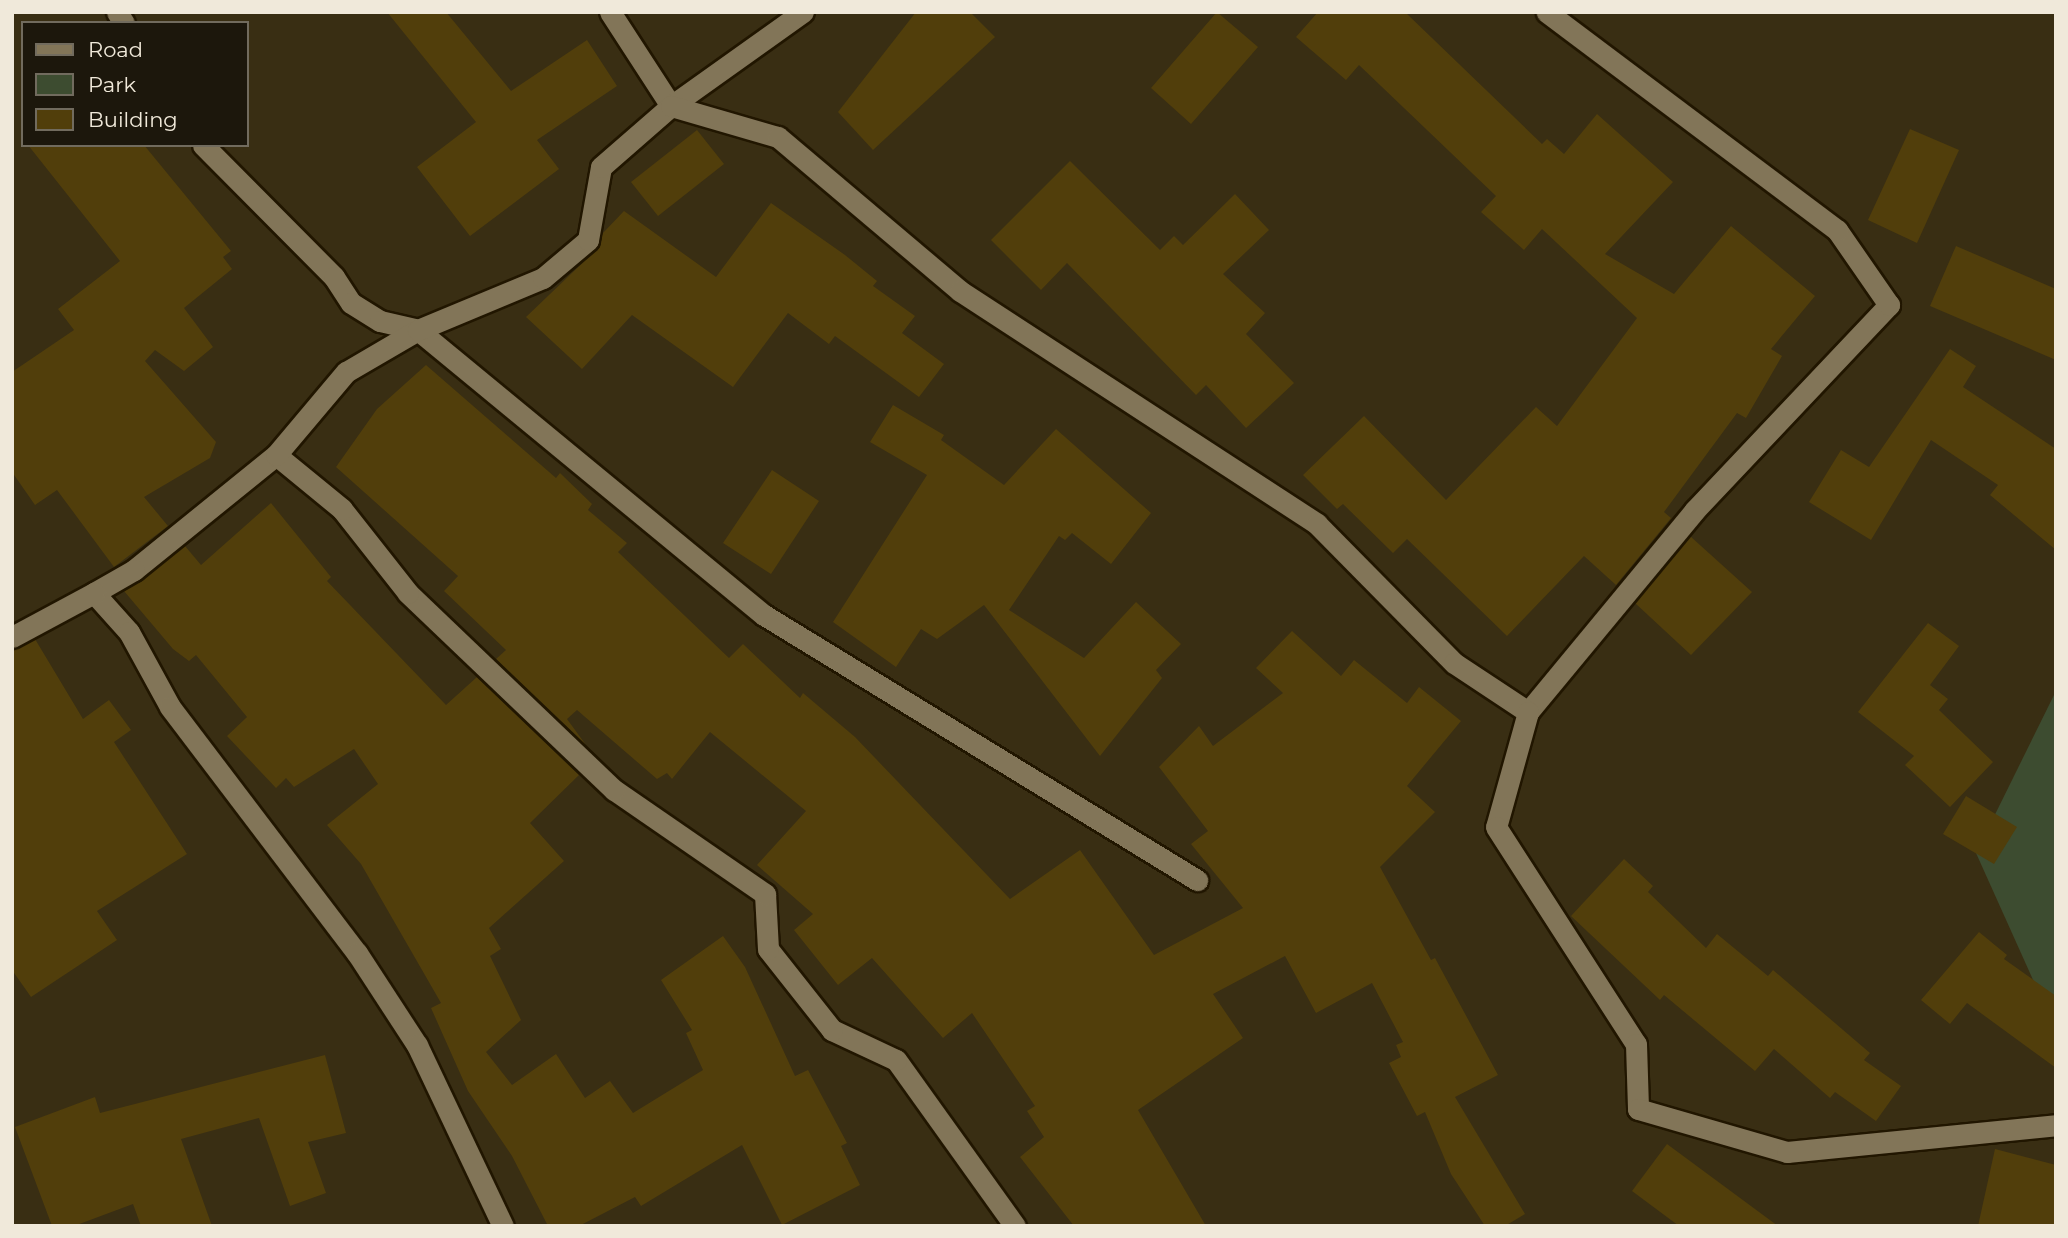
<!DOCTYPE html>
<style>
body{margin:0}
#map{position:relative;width:2068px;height:1238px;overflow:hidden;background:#392e13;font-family:Montserrat,sans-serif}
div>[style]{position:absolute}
.green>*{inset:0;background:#3d4c30}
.building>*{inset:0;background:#513e0b}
.roads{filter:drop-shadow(2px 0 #211600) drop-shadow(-2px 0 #211600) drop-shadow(0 2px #211600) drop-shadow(0 -2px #211600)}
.minor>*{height:21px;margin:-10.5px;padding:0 10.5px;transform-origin:10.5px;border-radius:10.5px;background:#827558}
span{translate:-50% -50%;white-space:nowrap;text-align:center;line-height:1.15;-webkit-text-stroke:5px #1c170c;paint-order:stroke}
.frame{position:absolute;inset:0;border:14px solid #f0e9da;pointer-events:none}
.legend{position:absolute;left:21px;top:21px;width:228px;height:126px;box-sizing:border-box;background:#1c170c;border:2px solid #716b5e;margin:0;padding:9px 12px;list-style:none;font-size:21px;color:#f0e9da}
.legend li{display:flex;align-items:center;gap:14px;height:35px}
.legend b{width:35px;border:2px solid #716b5e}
</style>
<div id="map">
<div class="green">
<div style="clip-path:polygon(2056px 691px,2056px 1004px,2048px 1013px,1976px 853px)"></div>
</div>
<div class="building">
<div style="clip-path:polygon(387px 12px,446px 12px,511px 91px,587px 40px,617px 86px,537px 140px,559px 169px,470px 236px,417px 167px,476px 122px)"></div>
<div style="clip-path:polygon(916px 12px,970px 12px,995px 37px,873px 150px,838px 112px)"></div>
<div style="clip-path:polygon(1217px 12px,1258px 47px,1191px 124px,1151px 88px)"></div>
<div style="clip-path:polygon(1318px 12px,1405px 12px,1542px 144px,1547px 139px,1564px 154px,1597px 114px,1673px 182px,1605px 254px,1674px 294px,1731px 226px,1815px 296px,1771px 349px,1782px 356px,1746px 418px,1737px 413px,1664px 512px,1671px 518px,1616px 585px,1584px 556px,1507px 636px,1407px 539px,1393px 553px,1343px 504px,1337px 509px,1303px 475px,1364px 416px,1446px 500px,1536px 407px,1557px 426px,1637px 318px,1542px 229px,1524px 250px,1481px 212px,1496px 196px,1359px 65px,1346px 80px,1296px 37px)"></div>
<div style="clip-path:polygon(1910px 129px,1959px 150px,1917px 243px,1868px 220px)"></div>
<div style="clip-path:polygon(697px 130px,724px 164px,658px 216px,631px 182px)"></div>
<div style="clip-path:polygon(28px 145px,144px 145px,231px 251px,223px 257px,232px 269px,184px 308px,213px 347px,184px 371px,155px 350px,145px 361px,216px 442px,210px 458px,144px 497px,168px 526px,114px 567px,57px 490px,35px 505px,12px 472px,12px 372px,74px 330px,58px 309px,120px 261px)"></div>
<div style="clip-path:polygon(1070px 161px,1160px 250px,1174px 236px,1183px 245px,1235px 194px,1269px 230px,1223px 274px,1265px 313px,1246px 334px,1294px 383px,1246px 428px,1206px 385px,1196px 395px,1067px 263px,1041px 290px,991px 240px)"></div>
<div style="clip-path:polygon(771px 203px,845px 255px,877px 281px,873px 286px,915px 316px,902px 333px,944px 364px,919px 397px,835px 336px,829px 344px,788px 313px,733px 387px,632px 315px,582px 369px,526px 317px,596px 250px,602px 234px,624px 211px,716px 277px)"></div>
<div style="clip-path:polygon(1956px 246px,2056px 289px,2056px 360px,1930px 306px)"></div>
<div style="clip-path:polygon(1950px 349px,1976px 366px,1963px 387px,2056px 449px,2056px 550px,1990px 495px,1998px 485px,1931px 440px,1871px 540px,1809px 502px,1841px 450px,1869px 467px)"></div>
<div style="clip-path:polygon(426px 365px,556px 478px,560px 473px,592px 504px,588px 510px,627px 543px,618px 552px,729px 658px,743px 644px,800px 698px,803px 693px,855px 737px,1010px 899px,1080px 850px,1154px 955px,1243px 908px,1191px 844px,1208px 831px,1159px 767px,1199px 726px,1213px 746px,1283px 693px,1256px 668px,1292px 631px,1341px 676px,1354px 660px,1407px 703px,1419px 687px,1461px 721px,1407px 786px,1435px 812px,1380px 867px,1431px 960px,1435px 958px,1498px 1075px,1455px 1097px,1525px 1214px,1505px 1226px,1485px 1226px,1451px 1174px,1425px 1112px,1417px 1116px,1389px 1063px,1401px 1057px,1396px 1045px,1403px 1042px,1372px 983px,1316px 1013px,1285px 956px,1213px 994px,1243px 1038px,1138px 1110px,1206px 1226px,1074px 1226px,1020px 1157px,1044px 1137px,1027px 1111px,1035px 1106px,972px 1013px,943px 1038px,872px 958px,838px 985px,794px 930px,813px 914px,757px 865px,806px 811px,710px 732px,672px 779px,667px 773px,657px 779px,577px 710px,567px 719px,586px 745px,496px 659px,506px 650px,444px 591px,458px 576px,336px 467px,377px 409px)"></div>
<div style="clip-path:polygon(893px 405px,944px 435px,941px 440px,1004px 485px,1056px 429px,1151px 513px,1111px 564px,1072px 533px,1065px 540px,1059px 536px,1009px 610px,1084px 658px,1136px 602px,1181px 644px,1156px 670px,1162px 678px,1100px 756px,984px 605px,937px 639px,921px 629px,896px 667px,833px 622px,927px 475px,870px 442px)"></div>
<div style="clip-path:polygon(772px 470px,819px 501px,771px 574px,723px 543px)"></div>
<div style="clip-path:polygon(271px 503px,331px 577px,327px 581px,446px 705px,477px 677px,579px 775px,530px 823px,564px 861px,489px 928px,501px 949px,490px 956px,521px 1020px,486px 1052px,512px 1085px,556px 1054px,585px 1098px,610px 1081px,633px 1113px,703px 1070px,686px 1033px,692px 1030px,661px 980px,723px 936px,745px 967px,795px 1076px,808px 1070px,847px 1143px,841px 1146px,860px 1185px,782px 1225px,742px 1145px,641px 1206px,635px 1197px,579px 1226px,548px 1226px,512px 1156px,468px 1091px,431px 1008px,441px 1003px,361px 864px,327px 825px,378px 784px,354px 749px,294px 787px,286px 778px,276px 788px,227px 736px,247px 717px,196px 655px,189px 661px,173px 649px,124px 591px,185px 546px,201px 565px)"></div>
<div style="clip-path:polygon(1690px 536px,1752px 592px,1691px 655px,1635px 603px)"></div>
<div style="clip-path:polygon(1928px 623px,1959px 646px,1930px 685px,1948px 699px,1939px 710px,1993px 762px,1950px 807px,1905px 765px,1914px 756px,1858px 712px)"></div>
<div style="clip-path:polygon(35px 639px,83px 719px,109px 700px,131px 730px,114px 742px,187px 854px,97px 911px,117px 940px,31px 997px,12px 970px,12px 650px)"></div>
<div style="clip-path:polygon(1966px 796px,2017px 827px,1994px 864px,1943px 834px)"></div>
<div style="clip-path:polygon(1624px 859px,1653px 886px,1648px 892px,1706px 948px,1717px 934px,1768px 976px,1773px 970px,1870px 1053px,1864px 1060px,1901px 1086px,1876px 1121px,1835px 1092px,1830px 1098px,1774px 1049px,1755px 1071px,1664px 995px,1660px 1000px,1571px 916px)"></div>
<div style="clip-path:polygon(1979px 932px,2007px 955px,2004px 959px,2056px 996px,2056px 1068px,1967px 1003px,1950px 1024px,1921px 1000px)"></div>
<div style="clip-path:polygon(325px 1055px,346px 1133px,308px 1142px,326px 1193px,290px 1206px,259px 1118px,181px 1139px,212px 1226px,141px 1226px,133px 1204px,74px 1226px,52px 1226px,15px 1127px,95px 1097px,100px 1113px)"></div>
<div style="clip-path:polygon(1667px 1144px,1778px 1226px,1679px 1226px,1632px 1191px)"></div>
<div style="clip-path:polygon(1995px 1149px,2056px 1165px,2056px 1226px,1978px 1226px)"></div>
</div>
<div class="roads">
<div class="minor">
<div style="left:117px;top:12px;width:13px;rotate:58deg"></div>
<div style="left:610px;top:12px;width:112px;rotate:57deg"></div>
<div style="left:671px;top:106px;width:162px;rotate:-35.5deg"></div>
<div style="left:203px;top:145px;width:186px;rotate:45.2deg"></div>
<div style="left:334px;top:277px;width:31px;rotate:57deg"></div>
<div style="left:351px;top:303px;width:34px;rotate:32deg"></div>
<div style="left:380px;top:321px;width:39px;rotate:13deg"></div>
<div style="left:418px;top:330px;width:448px;rotate:39.5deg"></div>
<div style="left:764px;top:615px;width:508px;rotate:31.47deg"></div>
<div style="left:276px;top:455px;width:183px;rotate:141deg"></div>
<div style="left:134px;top:570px;width:46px;rotate:150.1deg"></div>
<div style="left:94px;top:593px;width:52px;rotate:48.1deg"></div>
<div style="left:129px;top:632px;width:85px;rotate:61.3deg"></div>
<div style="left:170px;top:707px;width:309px;rotate:52.8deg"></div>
<div style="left:357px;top:953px;width:110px;rotate:56.9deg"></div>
<div style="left:417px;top:1045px;width:200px;rotate:64.6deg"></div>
<div style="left:12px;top:637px;width:93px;rotate:-28.2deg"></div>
<div style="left:1528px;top:712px;width:261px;rotate:-50.4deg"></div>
<div style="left:1694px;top:511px;width:284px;rotate:-46.6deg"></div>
<div style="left:1889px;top:305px;width:91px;rotate:-124.7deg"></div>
<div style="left:1837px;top:230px;width:363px;rotate:-143.1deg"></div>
<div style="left:1015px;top:1226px;width:204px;rotate:-125.6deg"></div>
<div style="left:896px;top:1060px;width:71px;rotate:-154.9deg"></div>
<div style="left:832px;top:1030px;width:103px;rotate:-128.3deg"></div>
<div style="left:768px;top:949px;width:55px;rotate:-93.1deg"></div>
<div style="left:765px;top:894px;width:183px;rotate:-145.4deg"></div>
<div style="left:614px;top:790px;width:285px;rotate:-136.3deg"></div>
<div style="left:408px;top:593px;width:107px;rotate:-128.2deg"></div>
<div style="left:342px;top:509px;width:85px;rotate:-140.7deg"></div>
<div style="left:276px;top:455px;width:109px;rotate:-49.9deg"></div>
<div style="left:346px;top:372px;width:83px;rotate:-30.3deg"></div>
<div style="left:418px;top:330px;width:135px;rotate:-22.6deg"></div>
<div style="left:543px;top:278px;width:59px;rotate:-40.2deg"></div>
<div style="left:588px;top:240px;width:74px;rotate:-79.9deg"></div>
<div style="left:601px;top:167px;width:93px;rotate:-41.1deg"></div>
<div style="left:671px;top:106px;width:111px;rotate:16.2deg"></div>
<div style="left:778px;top:137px;width:238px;rotate:40.2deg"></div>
<div style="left:960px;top:291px;width:426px;rotate:33.1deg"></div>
<div style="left:1317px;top:524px;width:195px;rotate:45.4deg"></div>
<div style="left:1454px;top:663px;width:89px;rotate:33.5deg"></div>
<div style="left:1528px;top:712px;width:119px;rotate:105.5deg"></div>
<div style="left:1496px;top:827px;width:258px;rotate:57.2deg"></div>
<div style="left:1636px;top:1044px;width:65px;rotate:88.2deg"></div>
<div style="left:1638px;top:1109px;width:155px;rotate:16.1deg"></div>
<div style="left:1787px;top:1152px;width:270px;rotate:-5.7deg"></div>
</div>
</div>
<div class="frame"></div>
<ul class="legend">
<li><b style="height:9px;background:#827558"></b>Road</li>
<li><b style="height:19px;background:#3d4c30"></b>Park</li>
<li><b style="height:19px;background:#513e0b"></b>Building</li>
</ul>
</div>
